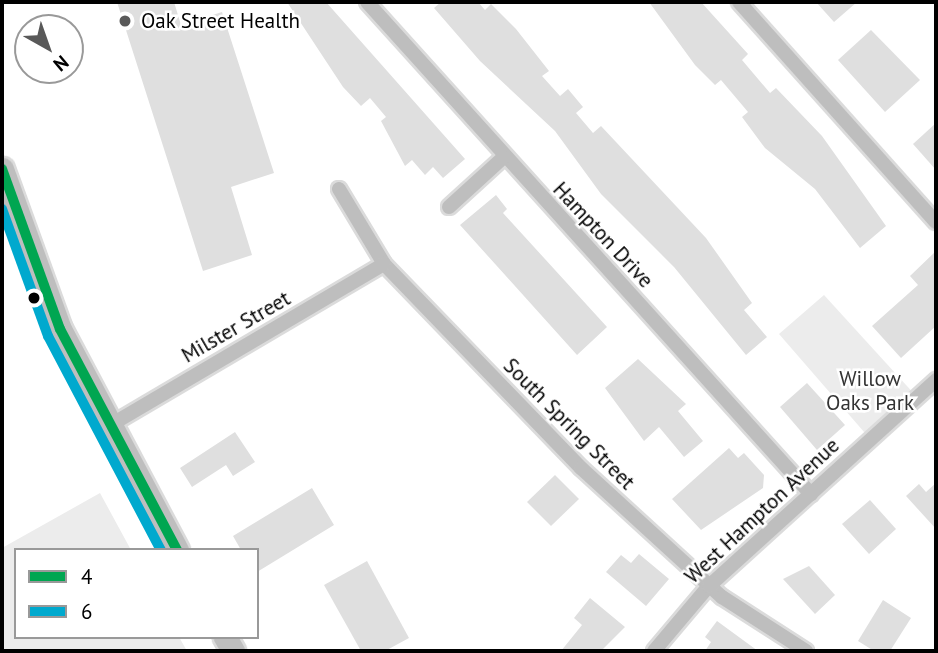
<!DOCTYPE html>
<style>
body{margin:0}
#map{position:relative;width:938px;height:653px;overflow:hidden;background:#fff;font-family:"PT Sans",sans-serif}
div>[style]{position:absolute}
.green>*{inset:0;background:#ececec}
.building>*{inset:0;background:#dfdfdf}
.roads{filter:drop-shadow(2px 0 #dbdbdb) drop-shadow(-2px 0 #dbdbdb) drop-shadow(0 2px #dbdbdb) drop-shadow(0 -2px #dbdbdb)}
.street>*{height:14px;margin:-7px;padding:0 7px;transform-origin:7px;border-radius:7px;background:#bebebe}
.primary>*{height:23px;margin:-11.5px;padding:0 11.5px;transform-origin:11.5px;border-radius:11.5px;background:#bebebe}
.bus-1>*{height:10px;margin:-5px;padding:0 5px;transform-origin:5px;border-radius:5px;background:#00a651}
.bus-2>*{height:10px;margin:-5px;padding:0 5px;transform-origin:5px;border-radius:5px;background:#00a9ce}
.dots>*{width:19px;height:19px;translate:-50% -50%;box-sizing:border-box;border:4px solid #fff;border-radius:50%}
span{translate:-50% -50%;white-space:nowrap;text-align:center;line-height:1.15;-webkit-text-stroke:5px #fff;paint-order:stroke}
.poi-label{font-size:21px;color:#000}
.left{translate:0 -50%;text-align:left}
.street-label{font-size:21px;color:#000}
.park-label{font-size:21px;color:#333}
.frame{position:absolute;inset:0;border:4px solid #000;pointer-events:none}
.legend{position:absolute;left:14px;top:548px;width:245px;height:91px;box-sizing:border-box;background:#fff;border:2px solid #999;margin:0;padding:9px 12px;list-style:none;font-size:21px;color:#000}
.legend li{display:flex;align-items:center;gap:14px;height:35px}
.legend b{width:35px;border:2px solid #999}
.north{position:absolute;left:14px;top:14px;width:70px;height:70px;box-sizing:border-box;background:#fff;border:2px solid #999;border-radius:50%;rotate:140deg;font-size:19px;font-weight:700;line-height:28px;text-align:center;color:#000}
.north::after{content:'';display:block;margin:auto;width:24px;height:32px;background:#595959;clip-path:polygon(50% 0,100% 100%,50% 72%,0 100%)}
</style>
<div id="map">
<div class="green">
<div style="clip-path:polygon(824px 295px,917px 397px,871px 440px,779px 334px)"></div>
<div style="clip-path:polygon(100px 493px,131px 550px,16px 550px,16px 637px,179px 637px,187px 651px,2px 651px,2px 548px)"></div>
</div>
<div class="building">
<div style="clip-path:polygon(117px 2px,174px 2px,181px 25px,222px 12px,274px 173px,231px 187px,252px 255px,203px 271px)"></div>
<div style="clip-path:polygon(287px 2px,326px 2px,465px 159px,443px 178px,433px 167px,425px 175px,412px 160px,405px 166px,381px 121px,386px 117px,370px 98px,361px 106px,343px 87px)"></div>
<div style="clip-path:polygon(441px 2px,478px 2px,485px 10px,491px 4px,516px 29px,549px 71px,542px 76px,560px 96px,568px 89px,583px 107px,576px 113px,593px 133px,601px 126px,706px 238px,752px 303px,744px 310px,767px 337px,746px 355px,674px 267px,601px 194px,555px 131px,480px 61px,434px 8px)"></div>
<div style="clip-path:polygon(649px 2px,701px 2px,748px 54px,742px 60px,770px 93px,776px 88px,822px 136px,886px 226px,860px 248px,815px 189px,765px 148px,742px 117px,748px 112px,721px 80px,715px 85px,695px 65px)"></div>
<div style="clip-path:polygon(816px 2px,857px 2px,834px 22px)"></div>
<div style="clip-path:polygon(871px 30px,920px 80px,885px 112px,838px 60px)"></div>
<div style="clip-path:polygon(936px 123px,936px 170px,913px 144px)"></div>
<div style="clip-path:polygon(496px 195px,507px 209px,503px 213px,607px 327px,577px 355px,460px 225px)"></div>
<div style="clip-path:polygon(936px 251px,936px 326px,901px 358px,872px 326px,918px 285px,910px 276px)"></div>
<div style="clip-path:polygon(638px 359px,686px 404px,678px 411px,703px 441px,684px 457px,659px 427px,644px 441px,605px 388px)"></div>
<div style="clip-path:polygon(807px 383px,845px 425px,817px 450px,780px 407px)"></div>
<div style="clip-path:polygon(235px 432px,255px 462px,233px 476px,226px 465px,192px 487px,180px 468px)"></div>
<div style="clip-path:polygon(729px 448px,738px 458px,744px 453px,764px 475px,763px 488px,701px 530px,672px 499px)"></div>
<div style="clip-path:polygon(555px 475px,579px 499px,551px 526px,527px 502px)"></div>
<div style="clip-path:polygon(936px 483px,936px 529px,906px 496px,919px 484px,926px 492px)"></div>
<div style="clip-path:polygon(312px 488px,334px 525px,257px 572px,257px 550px,241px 550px,233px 536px)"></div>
<div style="clip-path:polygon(870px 500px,896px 529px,869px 554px,842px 524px)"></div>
<div style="clip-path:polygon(639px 554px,669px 579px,646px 606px,606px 572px,621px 555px,631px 563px)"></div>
<div style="clip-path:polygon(367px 561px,409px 638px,385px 651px,361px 651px,324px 585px)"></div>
<div style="clip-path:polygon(809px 566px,835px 595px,815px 614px,783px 579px)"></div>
<div style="clip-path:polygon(590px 598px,625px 627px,601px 651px,561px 651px,582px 625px,574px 618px)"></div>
<div style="clip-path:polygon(883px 600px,911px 618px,890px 651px,874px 651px,858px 641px)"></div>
<div style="clip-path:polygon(717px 621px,758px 651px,705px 651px,711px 642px,705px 637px)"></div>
</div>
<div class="roads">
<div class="street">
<div style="left:367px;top:2px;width:663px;rotate:47.94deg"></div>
<div style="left:739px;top:2px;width:295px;rotate:48.2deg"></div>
<div style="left:339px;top:189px;width:87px;rotate:59deg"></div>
<div style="left:384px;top:264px;width:284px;rotate:46deg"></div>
<div style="left:581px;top:468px;width:191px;rotate:42.5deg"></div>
<div style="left:722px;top:597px;width:100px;rotate:32.7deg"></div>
<div style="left:449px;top:207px;width:74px;rotate:-42.3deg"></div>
<div style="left:109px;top:426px;width:319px;rotate:-30.5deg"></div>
<div style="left:654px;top:651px;width:85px;rotate:-49.8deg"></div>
<div style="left:709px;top:586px;width:307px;rotate:-42.2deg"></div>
</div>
<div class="primary">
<div style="left:2px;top:169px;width:170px;rotate:70.1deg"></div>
<div style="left:60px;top:329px;width:250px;rotate:62.1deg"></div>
<div style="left:225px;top:637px;width:16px;rotate:60deg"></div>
</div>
</div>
<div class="bus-1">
<div style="left:2px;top:169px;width:170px;rotate:70.1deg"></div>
<div style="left:60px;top:329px;width:250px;rotate:62.1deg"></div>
</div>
<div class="bus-2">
<div style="left:2px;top:209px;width:135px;rotate:70.1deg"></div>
<div style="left:48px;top:336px;width:242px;rotate:62.2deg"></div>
</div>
<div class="dots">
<div style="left:125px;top:21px;background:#595959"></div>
<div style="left:34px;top:298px;background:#000"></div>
</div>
<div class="poi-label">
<span class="left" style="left:141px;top:21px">Oak Street Health</span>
</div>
<div class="street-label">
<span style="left:603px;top:235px;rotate:47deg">Hampton Drive</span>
<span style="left:236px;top:327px;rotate:-30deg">Milster Street</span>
<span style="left:569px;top:424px;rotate:45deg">South Spring Street</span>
<span style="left:762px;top:511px;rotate:-43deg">West Hampton Avenue</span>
</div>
<div class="park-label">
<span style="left:870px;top:391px">Willow<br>Oaks Park</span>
</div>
<div class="frame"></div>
<ul class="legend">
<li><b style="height:9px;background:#00a651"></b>4</li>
<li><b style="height:9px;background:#00a9ce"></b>6</li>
</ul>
<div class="north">N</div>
</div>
